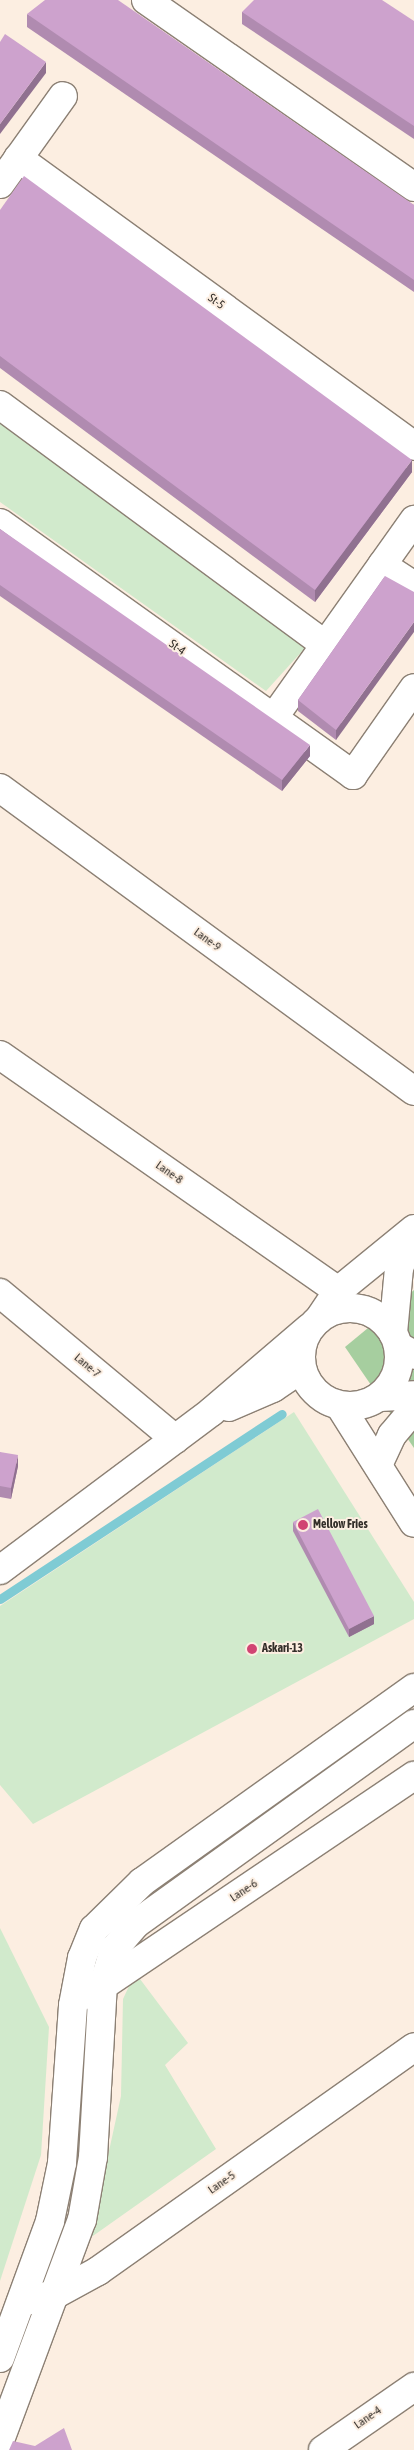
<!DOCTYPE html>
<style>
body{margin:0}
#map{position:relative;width:414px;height:2450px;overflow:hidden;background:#fceee1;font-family:"Asap Condensed",sans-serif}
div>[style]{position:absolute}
.green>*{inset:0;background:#d1eacc}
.forest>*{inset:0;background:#a6ce9f}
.stream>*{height:9px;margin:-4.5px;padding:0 4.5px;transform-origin:4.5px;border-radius:4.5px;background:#7fcbd4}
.roads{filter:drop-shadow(1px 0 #8c8074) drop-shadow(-1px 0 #8c8074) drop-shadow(0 1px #8c8074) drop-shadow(0 -1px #8c8074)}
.minor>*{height:28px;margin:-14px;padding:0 14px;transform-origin:14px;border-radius:14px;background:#fff}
.tertiary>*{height:28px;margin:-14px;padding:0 14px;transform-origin:14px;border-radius:14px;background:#fff}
.tertiary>.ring{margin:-14px;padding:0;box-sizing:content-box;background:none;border:28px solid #fff;border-radius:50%}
.wall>*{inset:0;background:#b08bb0}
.shaded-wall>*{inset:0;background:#907190}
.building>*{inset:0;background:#cda2cd}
.dots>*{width:14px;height:14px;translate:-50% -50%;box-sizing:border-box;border:2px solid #fceee1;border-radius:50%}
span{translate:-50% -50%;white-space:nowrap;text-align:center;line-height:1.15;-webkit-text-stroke:4px #fceee1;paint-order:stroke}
.street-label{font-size:12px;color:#332e29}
.poi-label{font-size:12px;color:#332e29;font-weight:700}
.left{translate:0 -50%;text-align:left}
</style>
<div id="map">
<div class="green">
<div style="clip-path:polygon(0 418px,305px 648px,266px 691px,0 502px)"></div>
<div style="clip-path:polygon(294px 1412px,414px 1602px,414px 1619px,33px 1824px,0 1785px,0 1606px)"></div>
<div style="clip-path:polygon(0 1928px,49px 2027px,41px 2155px,0 2281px)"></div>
<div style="clip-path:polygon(140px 1979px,188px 2043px,165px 2065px,216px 2149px,90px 2238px,121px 2096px,123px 1999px,130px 1984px)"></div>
</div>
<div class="forest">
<div style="clip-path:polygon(414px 1290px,414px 1448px,345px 1347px)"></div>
</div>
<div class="stream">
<div style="left:0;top:1599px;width:337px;rotate:-33.3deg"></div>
</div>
<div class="roads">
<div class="minor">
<div style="left:146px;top:0;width:327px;rotate:34.9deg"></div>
<div style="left:18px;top:158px;width:490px;rotate:36deg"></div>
<div style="left:0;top:184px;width:108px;rotate:-54.4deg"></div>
<div style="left:0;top:405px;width:404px;rotate:36.4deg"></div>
<div style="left:0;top:523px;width:434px;rotate:35.5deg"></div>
<div style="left:353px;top:775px;width:106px;rotate:-55deg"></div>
<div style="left:382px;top:565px;width:38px;rotate:33deg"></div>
<div style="left:274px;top:717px;width:242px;rotate:-54.6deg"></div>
<div style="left:0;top:788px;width:513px;rotate:36.2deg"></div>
<div style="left:0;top:1055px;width:412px;rotate:34.9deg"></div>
<div style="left:0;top:1293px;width:228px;rotate:39.8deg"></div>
<div style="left:398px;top:1346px;width:18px;rotate:29deg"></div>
<div style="left:380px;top:1397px;width:34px;rotate:-3deg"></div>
<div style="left:229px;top:1407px;width:48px;rotate:-23.4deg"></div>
<div style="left:273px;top:1388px;width:34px;rotate:-34deg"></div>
<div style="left:0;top:1570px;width:264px;rotate:-36.8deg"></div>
<div style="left:211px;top:1412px;width:129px;rotate:-40.6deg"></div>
<div style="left:89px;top:1995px;width:392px;rotate:-34deg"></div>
<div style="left:21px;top:2302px;width:36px;rotate:-13deg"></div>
<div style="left:56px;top:2294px;width:48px;rotate:-28.7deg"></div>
<div style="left:98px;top:2271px;width:387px;rotate:-35.3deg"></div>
<div style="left:323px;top:2450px;width:111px;rotate:-34.7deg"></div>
</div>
<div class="tertiary">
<div class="ring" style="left:301px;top:1308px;width:70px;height:70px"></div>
<div style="left:319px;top:1319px;width:34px;rotate:-56deg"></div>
<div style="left:338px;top:1291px;width:98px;rotate:-39.2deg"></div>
<div style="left:393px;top:1333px;width:65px;rotate:-84.7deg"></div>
<div style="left:399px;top:1268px;width:40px;rotate:-68deg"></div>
<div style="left:340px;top:1406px;width:138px;rotate:57.7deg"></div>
<div style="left:378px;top:1465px;width:33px;rotate:-65deg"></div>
<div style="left:392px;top:1435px;width:34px;rotate:-50deg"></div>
<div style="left:0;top:2358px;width:146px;rotate:-69.9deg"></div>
<div style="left:50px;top:2221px;width:59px;rotate:-78.3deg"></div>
<div style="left:62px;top:2163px;width:158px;rotate:-86deg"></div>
<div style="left:73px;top:2005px;width:48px;rotate:-79.2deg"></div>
<div style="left:82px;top:1958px;width:31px;rotate:-68deg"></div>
<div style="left:94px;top:1929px;width:67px;rotate:-44.4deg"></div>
<div style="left:142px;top:1882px;width:334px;rotate:-35.5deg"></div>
<div style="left:0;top:2440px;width:235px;rotate:-69.6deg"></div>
<div style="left:82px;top:2220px;width:64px;rotate:-80.1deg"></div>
<div style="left:93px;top:2157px;width:171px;rotate:-86.7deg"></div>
<div style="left:103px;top:1986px;width:39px;rotate:-73deg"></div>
<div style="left:114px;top:1949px;width:35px;rotate:-49deg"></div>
<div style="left:137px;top:1923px;width:341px;rotate:-35.7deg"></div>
</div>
</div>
<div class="wall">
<div style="clip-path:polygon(242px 12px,414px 21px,414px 139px,242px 24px)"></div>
<div style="clip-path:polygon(27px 14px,414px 205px,414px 292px,27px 27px)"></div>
<div style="clip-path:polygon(0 210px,412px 472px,315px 602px,0 368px)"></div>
<div style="clip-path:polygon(0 529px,310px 756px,282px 791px,0 596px)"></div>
<div style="clip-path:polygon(385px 576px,336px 740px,298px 711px,298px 700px)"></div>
<div style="clip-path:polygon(0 1452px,18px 1466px,11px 1499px,0 1497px)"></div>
<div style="clip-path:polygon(293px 1522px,374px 1624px,349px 1637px,293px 1531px)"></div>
</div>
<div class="shaded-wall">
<div style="clip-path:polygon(46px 62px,46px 73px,0 134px,0 124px)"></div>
<div style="clip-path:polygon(412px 460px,412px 472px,315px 602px,315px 590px)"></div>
<div style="clip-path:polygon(414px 622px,414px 632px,336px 740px,336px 730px)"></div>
<div style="clip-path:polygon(310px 745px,310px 756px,282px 791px,282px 780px)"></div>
<div style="clip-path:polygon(18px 1455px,18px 1466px,11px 1499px,11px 1488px)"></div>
<div style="clip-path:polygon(374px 1616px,374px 1624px,349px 1637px,349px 1629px)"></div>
</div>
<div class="building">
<div style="clip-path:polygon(45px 0,118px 0,414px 205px,414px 280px,27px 14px)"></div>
<div style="clip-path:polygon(254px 0,382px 0,414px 21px,414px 126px,242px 12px)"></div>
<div style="clip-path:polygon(5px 34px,46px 62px,0 124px,0 42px)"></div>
<div style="clip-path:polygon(24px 176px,412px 460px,315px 590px,0 356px,0 210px)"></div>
<div style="clip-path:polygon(0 529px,310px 745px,282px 780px,0 585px)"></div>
<div style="clip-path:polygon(385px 576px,414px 592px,414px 622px,336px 730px,298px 700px)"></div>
<div style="clip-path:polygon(0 1452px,18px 1455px,11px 1488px,0 1486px)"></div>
<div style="clip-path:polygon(318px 1509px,374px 1616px,349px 1629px,293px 1522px)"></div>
<div style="clip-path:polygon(64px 2428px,72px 2450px,9px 2450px,13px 2441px,35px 2446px)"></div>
</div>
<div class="dots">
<div style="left:303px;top:1525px;background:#d14473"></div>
<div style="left:252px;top:1649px;background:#d14473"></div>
</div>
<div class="street-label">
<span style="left:216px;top:302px;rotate:36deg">St-5</span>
<span style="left:177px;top:648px;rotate:35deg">St-4</span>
<span style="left:207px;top:940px;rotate:36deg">Lane-9</span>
<span style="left:169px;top:1173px;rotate:35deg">Lane-8</span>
<span style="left:87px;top:1366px;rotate:40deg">Lane-7</span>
<span style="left:244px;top:1891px;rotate:-34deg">Lane-6</span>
<span style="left:222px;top:2183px;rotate:-35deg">Lane-5</span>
<span style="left:368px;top:2418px;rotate:-35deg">Lane-4</span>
</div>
<div class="poi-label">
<span class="left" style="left:313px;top:1525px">Mellow Fries</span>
<span class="left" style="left:262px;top:1649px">Askari-13</span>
</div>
</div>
